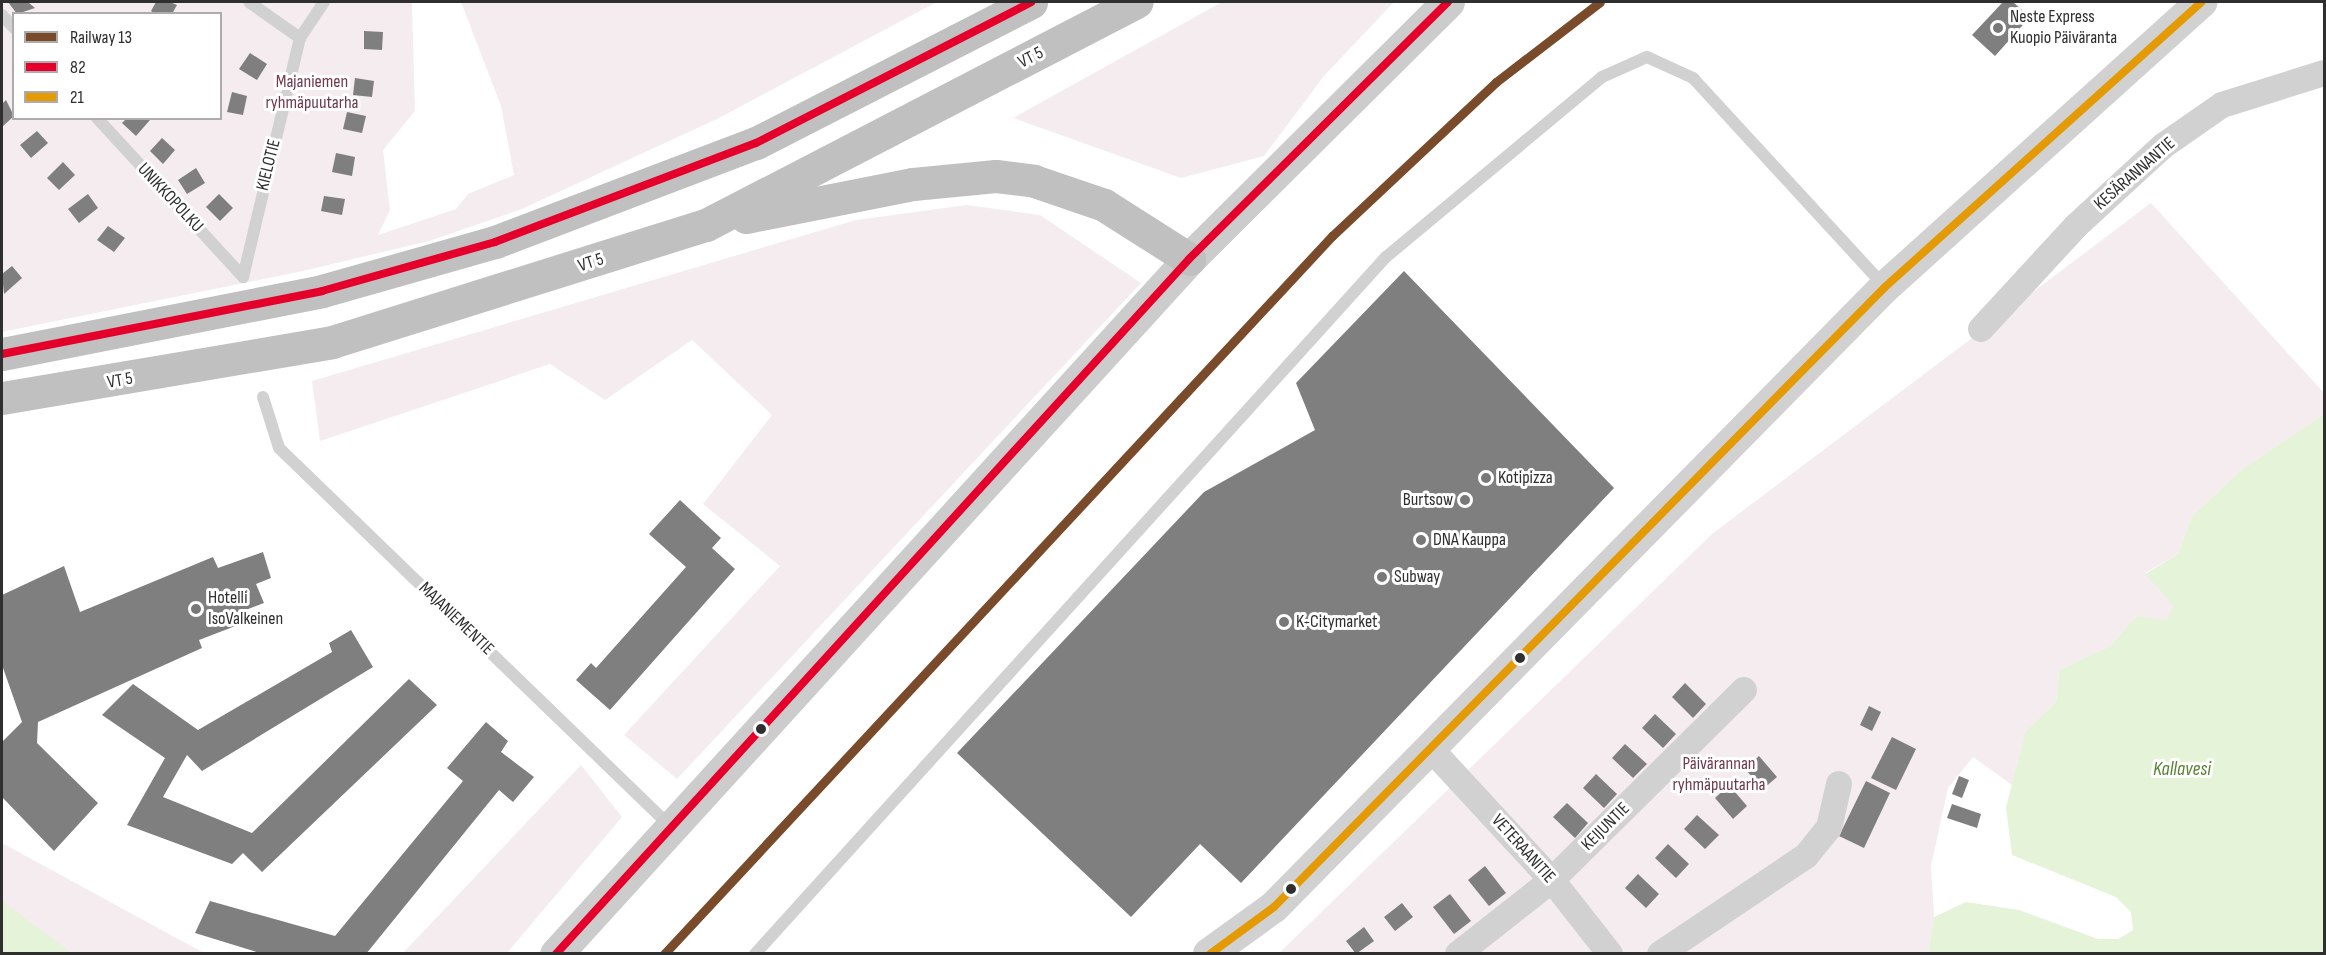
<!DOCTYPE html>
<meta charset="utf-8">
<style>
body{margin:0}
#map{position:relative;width:2326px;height:955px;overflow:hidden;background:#fff;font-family:"Sofia Sans Condensed",sans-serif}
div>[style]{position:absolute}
.green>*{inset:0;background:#f5ecf0}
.water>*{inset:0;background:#e5f3d8}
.building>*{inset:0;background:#7f7f7f}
.service>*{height:12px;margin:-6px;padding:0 6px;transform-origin:6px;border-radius:6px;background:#d1d1d1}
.minor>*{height:26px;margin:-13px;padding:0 13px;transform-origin:13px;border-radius:13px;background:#d1d1d1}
.tertiary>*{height:32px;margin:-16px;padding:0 16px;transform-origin:16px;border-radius:16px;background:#d1d1d1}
.secondary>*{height:33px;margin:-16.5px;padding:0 16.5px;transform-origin:16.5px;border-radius:16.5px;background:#ccc}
.motorway>*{height:33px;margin:-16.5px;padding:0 16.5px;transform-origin:16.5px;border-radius:16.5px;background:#c0c0c0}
.bus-1>*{height:8px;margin:-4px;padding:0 4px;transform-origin:4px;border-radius:4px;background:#e4002b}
.bus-2>*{height:8px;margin:-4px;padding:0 4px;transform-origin:4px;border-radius:4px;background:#e39a05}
.rail-1>*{height:9px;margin:-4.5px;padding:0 4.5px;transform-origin:4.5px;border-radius:4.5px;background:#7a4b2a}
.dots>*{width:16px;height:16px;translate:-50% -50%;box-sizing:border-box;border:3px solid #fff;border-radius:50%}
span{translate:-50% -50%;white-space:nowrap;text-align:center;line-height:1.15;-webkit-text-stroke:6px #fff;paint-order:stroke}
.poi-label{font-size:18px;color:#2f2f2f}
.left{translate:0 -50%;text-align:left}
.right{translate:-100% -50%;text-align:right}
.street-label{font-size:18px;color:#2f2f2f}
.park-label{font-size:18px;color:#6e3a4c}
.water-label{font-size:20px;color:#598233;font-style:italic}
.frame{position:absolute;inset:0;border:3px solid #2f2f2f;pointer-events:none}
.legend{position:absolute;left:12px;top:12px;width:210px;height:108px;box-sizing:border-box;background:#fff;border:2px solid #acacac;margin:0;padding:8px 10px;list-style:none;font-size:18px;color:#2f2f2f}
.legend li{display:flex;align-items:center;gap:12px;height:30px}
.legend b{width:30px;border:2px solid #acacac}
</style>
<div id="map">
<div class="green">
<div style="clip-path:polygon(evenodd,2px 2px,412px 2px,415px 111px,383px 150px,390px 210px,378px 235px,456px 209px,468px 194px,514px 175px,501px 106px,461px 2px,937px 2px,719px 118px,522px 209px,429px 241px,303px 271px,2px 332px,2px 2px,14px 14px,220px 14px,220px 118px,14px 118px,14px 14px)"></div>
<div style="clip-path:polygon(1222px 2px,1394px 2px,1324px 76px,1264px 156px,1181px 178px,1013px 118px)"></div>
<div style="clip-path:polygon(2151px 203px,2324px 393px,2324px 414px,2241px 470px,2192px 516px,2178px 554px,2145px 573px,2174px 605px,2167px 621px,2136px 616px,2110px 646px,2059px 670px,2056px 702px,2027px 731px,2012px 785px,1973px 757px,1948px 788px,1931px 866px,1934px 917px,1928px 953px,1278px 954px,1712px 534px)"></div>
<div style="clip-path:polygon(967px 205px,1040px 215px,1141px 283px,677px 779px,624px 735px,780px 566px,703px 504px,772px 415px,692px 340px,605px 400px,550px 364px,320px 441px,312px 381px,856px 220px)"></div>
<div style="clip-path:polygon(581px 765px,622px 817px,507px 953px,403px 953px)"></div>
<div style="clip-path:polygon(2px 843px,204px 953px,2px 953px)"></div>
</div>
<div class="water">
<div style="clip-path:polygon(2324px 414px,2324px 953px,1928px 953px,1934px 917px,1966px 902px,2019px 910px,2098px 939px,2118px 939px,2133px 930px,2131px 912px,2116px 897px,2012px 855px,2006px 807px,2026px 731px,2056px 702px,2059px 670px,2110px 646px,2136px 616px,2167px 620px,2173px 605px,2145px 574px,2178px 554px,2192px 516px,2241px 470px)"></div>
<div style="clip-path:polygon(2px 901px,72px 953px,2px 953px)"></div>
</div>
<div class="building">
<div style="clip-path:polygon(8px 2px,28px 2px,35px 8px,17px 14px)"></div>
<div style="clip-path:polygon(156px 2px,170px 2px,177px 5px,172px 14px,155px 14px,151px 11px)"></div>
<div style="clip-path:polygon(2003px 2px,2013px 2px,2030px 17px,1995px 56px,1972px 35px)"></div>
<div style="clip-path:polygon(364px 31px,383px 32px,382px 50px,364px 49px)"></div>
<div style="clip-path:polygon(250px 53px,267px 64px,257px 80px,239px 69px)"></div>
<div style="clip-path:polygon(355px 78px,374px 81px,372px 97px,353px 95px)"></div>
<div style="clip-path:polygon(232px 92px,247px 96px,243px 115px,227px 112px)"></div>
<div style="clip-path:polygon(6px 100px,14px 116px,2px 127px,2px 104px)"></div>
<div style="clip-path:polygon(347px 112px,366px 116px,362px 133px,343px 129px)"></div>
<div style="clip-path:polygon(127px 118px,148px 118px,150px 120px,136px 136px,122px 123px)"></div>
<div style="clip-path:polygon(37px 131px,48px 143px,31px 158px,20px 145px)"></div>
<div style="clip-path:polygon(162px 138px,175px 150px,163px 164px,150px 151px)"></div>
<div style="clip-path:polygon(336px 153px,355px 157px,352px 176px,332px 172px)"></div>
<div style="clip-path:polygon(63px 162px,75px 175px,59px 190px,47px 178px)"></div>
<div style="clip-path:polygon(196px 168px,205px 183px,187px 194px,178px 180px)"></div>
<div style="clip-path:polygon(88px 194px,98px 208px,79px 223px,68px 209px)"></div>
<div style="clip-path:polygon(219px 194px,233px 208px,220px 221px,206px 207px)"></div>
<div style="clip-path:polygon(324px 196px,345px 199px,342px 215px,321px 211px)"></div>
<div style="clip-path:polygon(108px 226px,125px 238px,114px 252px,97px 240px)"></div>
<div style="clip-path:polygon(12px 266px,22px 278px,4px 294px,2px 274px)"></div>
<div style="clip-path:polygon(1404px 271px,1614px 488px,1241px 883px,1200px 844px,1131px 917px,957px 753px,1204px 492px,1315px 430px,1296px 383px)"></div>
<div style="clip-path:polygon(680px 500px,721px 538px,712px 548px,735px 569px,610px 710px,576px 680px,591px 663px,596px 668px,686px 567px,649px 534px)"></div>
<div style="clip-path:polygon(263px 552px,271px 578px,256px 584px,264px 603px,235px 614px,238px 625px,199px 640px,202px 648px,38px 722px,37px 743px,98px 803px,54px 851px,2px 797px,2px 742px,22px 722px,2px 665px,2px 595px,64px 566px,80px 612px,213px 557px,218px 568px)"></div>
<div style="clip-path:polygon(351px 630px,373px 667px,202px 771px,187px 755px,163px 797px,252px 833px,409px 679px,437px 705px,262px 872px,243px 853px,232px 864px,127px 825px,165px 758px,102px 715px,133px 684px,198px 730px,332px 652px,329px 643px)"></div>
<div style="clip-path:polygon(1685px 683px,1706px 704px,1693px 718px,1672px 697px)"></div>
<div style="clip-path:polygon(1869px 706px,1881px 712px,1872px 731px,1860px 725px)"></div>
<div style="clip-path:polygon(1655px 714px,1676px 734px,1663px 748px,1642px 728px)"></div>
<div style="clip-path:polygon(486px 722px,508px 741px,501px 752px,534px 777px,513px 802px,499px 790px,366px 954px,263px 954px,195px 933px,210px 901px,335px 936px,463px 781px,447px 768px)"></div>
<div style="clip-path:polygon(1892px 737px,1916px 749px,1896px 790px,1871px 778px)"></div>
<div style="clip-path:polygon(1625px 744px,1647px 764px,1633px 778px,1612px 758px)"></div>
<div style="clip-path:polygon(1759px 756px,1777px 777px,1763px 789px,1745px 769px)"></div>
<div style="clip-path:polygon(1596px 774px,1617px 794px,1604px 808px,1583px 788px)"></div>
<div style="clip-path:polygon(1959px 776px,1969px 780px,1962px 798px,1952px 794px)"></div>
<div style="clip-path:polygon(1866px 781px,1890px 793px,1864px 848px,1839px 836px)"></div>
<div style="clip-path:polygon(1729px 785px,1747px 806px,1733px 819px,1715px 798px)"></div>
<div style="clip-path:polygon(1567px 803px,1588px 823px,1575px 838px,1553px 817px)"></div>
<div style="clip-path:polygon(1952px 804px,1981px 814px,1977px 828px,1947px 818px)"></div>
<div style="clip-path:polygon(1697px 815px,1719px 835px,1705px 849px,1684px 829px)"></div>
<div style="clip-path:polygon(1668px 844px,1689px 864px,1676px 878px,1655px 858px)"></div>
<div style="clip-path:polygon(1485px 866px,1506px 893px,1489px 906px,1468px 880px)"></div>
<div style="clip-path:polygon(1638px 874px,1659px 894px,1646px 908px,1625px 888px)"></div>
<div style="clip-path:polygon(1450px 894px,1471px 921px,1454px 934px,1433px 907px)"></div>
<div style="clip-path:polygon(1402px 903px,1413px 917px,1395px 931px,1384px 917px)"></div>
<div style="clip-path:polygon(1364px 927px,1374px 941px,1356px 954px,1346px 941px)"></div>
</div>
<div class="service">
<div style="left:2px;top:15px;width:18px;rotate:47deg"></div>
<div style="left:300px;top:38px;width:43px;rotate:-56.3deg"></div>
<div style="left:97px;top:118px;width:216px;rotate:47.4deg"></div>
<div style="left:243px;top:277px;width:246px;rotate:-76.6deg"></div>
<div style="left:300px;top:38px;width:62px;rotate:-144.8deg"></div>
<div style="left:263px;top:397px;width:53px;rotate:72.6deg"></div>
<div style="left:279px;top:448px;width:545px;rotate:44.03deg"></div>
<div style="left:755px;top:954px;width:940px;rotate:-47.85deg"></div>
<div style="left:1386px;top:257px;width:281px;rotate:-39.8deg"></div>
<div style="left:1602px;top:77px;width:49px;rotate:-24deg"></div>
<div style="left:1647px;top:57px;width:51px;rotate:24.5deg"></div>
<div style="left:1693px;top:78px;width:282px;rotate:47.4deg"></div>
</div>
<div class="minor">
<div style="left:1981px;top:329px;width:140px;rotate:-47.3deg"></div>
<div style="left:2076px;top:226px;width:118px;rotate:-42.6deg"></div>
<div style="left:2163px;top:146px;width:72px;rotate:-34.8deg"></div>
<div style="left:2222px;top:105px;width:107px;rotate:-17.4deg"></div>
<div style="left:1431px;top:749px;width:178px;rotate:47.3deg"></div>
<div style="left:1552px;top:880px;width:94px;rotate:51.9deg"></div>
<div style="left:1458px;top:954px;width:120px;rotate:-38.2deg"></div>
<div style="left:1552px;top:880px;width:270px;rotate:-44.7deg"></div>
<div style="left:1660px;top:954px;width:176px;rotate:-33.9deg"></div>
<div style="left:1806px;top:856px;width:36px;rotate:-51deg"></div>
<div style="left:1829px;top:828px;width:45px;rotate:-77.2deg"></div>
</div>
<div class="tertiary">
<div style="left:1209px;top:954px;width:80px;rotate:-35.9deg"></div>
<div style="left:1274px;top:907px;width:870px;rotate:-45.42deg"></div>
<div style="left:1885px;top:287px;width:426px;rotate:-42deg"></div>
</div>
<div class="secondary">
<div style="left:556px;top:954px;width:940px;rotate:-47.67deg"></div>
<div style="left:1189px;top:259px;width:365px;rotate:-44.8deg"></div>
</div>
<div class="motorway">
<div style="left:746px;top:217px;width:170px;rotate:-11.2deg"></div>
<div style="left:913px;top:184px;width:83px;rotate:-5.5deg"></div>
<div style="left:996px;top:176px;width:38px;rotate:7deg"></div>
<div style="left:1034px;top:181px;width:74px;rotate:18.9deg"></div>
<div style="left:1104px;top:205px;width:101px;rotate:32.4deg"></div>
<div style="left:2px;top:354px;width:326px;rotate:-11.1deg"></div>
<div style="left:322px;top:291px;width:180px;rotate:-15.8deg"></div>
<div style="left:495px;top:242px;width:279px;rotate:-20.8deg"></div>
<div style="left:756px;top:143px;width:309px;rotate:-27.1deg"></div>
<div style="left:2px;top:398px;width:335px;rotate:-9.6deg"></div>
<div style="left:332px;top:342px;width:392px;rotate:-17.4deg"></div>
<div style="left:706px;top:225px;width:485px;rotate:-27.4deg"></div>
</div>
<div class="bus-1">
<div style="left:2px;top:354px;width:326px;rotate:-11.1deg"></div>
<div style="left:322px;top:291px;width:180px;rotate:-15.8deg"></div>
<div style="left:495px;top:242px;width:279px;rotate:-20.8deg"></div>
<div style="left:756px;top:143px;width:309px;rotate:-27.1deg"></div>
<div style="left:556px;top:954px;width:940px;rotate:-47.67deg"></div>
<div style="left:1189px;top:259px;width:365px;rotate:-44.8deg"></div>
</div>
<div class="bus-2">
<div style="left:1210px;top:954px;width:79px;rotate:-36.3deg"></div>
<div style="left:1274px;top:907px;width:870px;rotate:-45.42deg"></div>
<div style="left:1885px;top:287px;width:426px;rotate:-42deg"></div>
</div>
<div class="rail-1">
<div style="left:664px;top:954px;width:981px;rotate:-47.07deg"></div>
<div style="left:1332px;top:236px;width:225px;rotate:-43.2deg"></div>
<div style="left:1496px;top:82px;width:131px;rotate:-37.6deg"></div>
</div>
<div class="dots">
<div style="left:1998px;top:28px;background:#787878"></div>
<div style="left:1486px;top:478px;background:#787878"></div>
<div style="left:1465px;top:500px;background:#787878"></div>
<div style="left:1421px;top:540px;background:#787878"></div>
<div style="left:1382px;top:577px;background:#787878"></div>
<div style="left:196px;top:609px;background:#787878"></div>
<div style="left:1284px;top:622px;background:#787878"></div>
<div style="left:1520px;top:658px;background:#2f2f2f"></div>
<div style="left:761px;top:729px;background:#2f2f2f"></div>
<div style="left:1291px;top:889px;background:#2f2f2f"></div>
</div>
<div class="poi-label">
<span class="left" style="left:2010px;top:28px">Neste Express<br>Kuopio Päiväranta</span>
<span class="left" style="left:1498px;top:478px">Kotipizza</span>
<span class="right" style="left:1453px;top:500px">Burtsow</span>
<span class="left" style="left:1433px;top:540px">DNA Kauppa</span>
<span class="left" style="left:1394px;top:577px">Subway</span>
<span class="left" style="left:208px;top:609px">Hotelli<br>IsoValkeinen</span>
<span class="left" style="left:1296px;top:622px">K-Citymarket</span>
</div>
<div class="street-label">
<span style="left:1031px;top:58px;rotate:-27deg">VT 5</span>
<span style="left:269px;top:165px;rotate:-76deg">KIELOTIE</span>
<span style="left:2135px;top:174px;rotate:-41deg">KESÄRANNANTIE</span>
<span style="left:170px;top:198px;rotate:47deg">UNIKKOPOLKU</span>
<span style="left:591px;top:263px;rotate:-18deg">VT 5</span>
<span style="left:120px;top:381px;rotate:-10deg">VT 5</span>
<span style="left:456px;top:619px;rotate:44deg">MAJANIEMENTIE</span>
<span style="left:1606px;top:827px;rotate:-45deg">KEIJUNTIE</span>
<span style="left:1523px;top:849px;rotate:48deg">VETERAANITIE</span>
</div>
<div class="park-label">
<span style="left:312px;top:93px">Majaniemen<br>ryhmäpuutarha</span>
<span style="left:1719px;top:775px">Päivärannan<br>ryhmäpuutarha</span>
</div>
<div class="water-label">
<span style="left:2182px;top:769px">Kallavesi</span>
</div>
<div class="frame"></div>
<ul class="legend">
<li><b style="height:8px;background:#7a4b2a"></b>Railway 13</li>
<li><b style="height:8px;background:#e4002b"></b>82</li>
<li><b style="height:8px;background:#e39a05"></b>21</li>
</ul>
</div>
